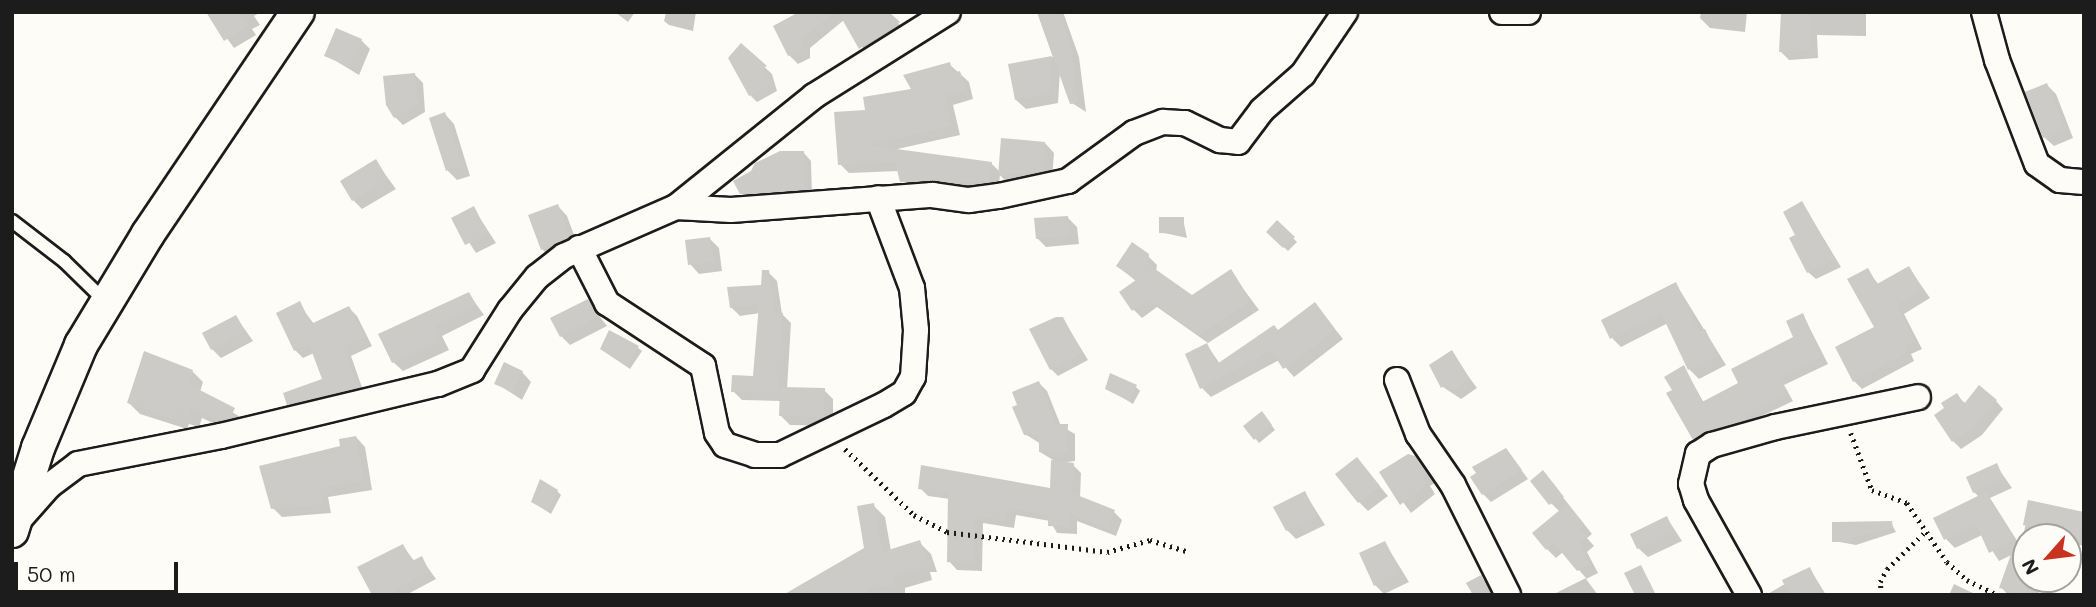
<!DOCTYPE html>
<style>
body{margin:0}
#map{position:relative;width:2096px;height:607px;overflow:hidden;background:#fdfcf7;font-family:Mali,sans-serif}
div>[style]{position:absolute}
.shadow>*{inset:0;background:#0003}
.building>*{inset:0;background:#cccbc8}
.path>*{height:4.5px;margin-top:-2.25px;transform-origin:0;background:repeating-linear-gradient(90deg,#1c1c1c 0 2px,transparent 0 7px)}
.roads{filter:drop-shadow(2px 0 #1c1c1c) drop-shadow(-2px 0 #1c1c1c) drop-shadow(0 2px #1c1c1c) drop-shadow(0 -2px #1c1c1c)}
.service>*{height:12px;margin:-6px;padding:0 6px;transform-origin:6px;border-radius:6px;background:#fdfcf7}
.minor>*{height:24px;margin:-12px;padding:0 12px;transform-origin:12px;border-radius:12px;background:#fdfcf7}
.tertiary>*{height:32px;margin:-16px;padding:0 16px;transform-origin:16px;border-radius:16px;background:#fdfcf7}
span{translate:-50% -50%;white-space:nowrap;text-align:center;line-height:1.15;-webkit-text-stroke:6px #fdfcf7;paint-order:stroke}
.frame{position:absolute;inset:0;border:14px solid #1c1c1c;pointer-events:none}
.north{position:absolute;left:2012px;top:523px;width:70px;height:70px;box-sizing:border-box;background:#fdfcf7;border:2px solid #a3a29f;border-radius:50%;rotate:242deg;font-size:19px;font-weight:700;line-height:28px;text-align:center;color:#1c1c1c}
.north::after{content:'';display:block;margin:auto;width:24px;height:32px;background:#c8321e;clip-path:polygon(50% 0,100% 100%,50% 72%,0 100%)}
.scale{position:absolute;left:14px;top:562px;width:164px;height:32px;box-sizing:border-box;border:4px solid #1c1c1c;border-top:0;padding-left:9px;font-size:21px;line-height:24px;white-space:nowrap;color:#1c1c1c;-webkit-text-stroke:5px #fdfcf7;paint-order:stroke}
</style>
<div id="map">
<div class="shadow">
<div style="clip-path:polygon(208px 12px,261px 12px,254px 16px,260px 25px,252px 29px,256px 35px,234px 48px)"></div>
<div style="clip-path:polygon(615px 12px,635px 12px,628px 22px)"></div>
<div style="clip-path:polygon(666px 12px,696px 12px,693px 31px,669px 25px,664px 21px)"></div>
<div style="clip-path:polygon(803px 12px,887px 12px,907px 32px,869px 57px,844px 20px,810px 48px,810px 58px,798px 64px,789px 55px)"></div>
<div style="clip-path:polygon(1037px 12px,1063px 12px,1079px 57px,1086px 112px,1072px 103px,1060px 71px,1058px 103px,1026px 109px,1016px 100px,1010px 65px,1053px 57px)"></div>
<div style="clip-path:polygon(1701px 12px,1747px 12px,1745px 32px,1710px 28px,1700px 18px)"></div>
<div style="clip-path:polygon(1782px 12px,1866px 12px,1866px 36px,1817px 35px,1818px 58px,1789px 60px,1781px 52px)"></div>
<div style="clip-path:polygon(361px 40px,370px 49px,359px 75px,326px 55px)"></div>
<div style="clip-path:polygon(742px 46px,772px 74px,777px 91px,757px 102px,750px 95px)"></div>
<div style="clip-path:polygon(949px 64px,969px 82px,973px 99px,953px 105px,960px 135px,893px 150px,991px 163px,1000px 172px,1045px 143px,1054px 153px,1052px 180px,1009px 185px,1000px 175px,998px 191px,911px 191px,899px 171px,849px 173px,840px 164px,867px 111px,914px 90px)"></div>
<div style="clip-path:polygon(415px 75px,423px 83px,425px 112px,403px 125px,395px 117px)"></div>
<div style="clip-path:polygon(2047px 85px,2056px 94px,2073px 138px,2054px 146px,2044px 137px)"></div>
<div style="clip-path:polygon(445px 114px,454px 124px,470px 176px,457px 180px,448px 171px)"></div>
<div style="clip-path:polygon(803px 152px,811px 161px,812px 197px,750px 202px,741px 193px)"></div>
<div style="clip-path:polygon(376px 162px,396px 189px,362px 209px,353px 200px)"></div>
<div style="clip-path:polygon(1802px 203px,1841px 267px,1816px 279px,1808px 272px,1798px 235px)"></div>
<div style="clip-path:polygon(558px 206px,567px 216px,578px 246px,551px 258px,542px 249px)"></div>
<div style="clip-path:polygon(474px 209px,496px 243px,476px 253px,454px 219px)"></div>
<div style="clip-path:polygon(1067px 217px,1077px 227px,1079px 244px,1046px 247px,1037px 238px)"></div>
<div style="clip-path:polygon(1183px 219px,1187px 238px,1160px 232px)"></div>
<div style="clip-path:polygon(1277px 222px,1297px 242px,1288px 251px,1268px 232px)"></div>
<div style="clip-path:polygon(710px 239px,719px 248px,722px 271px,699px 274px,690px 264px)"></div>
<div style="clip-path:polygon(1148px 256px,1157px 265px,1156px 272px,1192px 297px,1230px 271px,1259px 310px,1208px 343px,1157px 307px,1142px 318px,1133px 309px,1137px 282px,1118px 266px)"></div>
<div style="clip-path:polygon(1909px 268px,1930px 298px,1904px 314px,1922px 349px,1911px 354px,1914px 361px,1862px 389px,1854px 381px,1877px 328px,1867px 270px,1879px 285px)"></div>
<div style="clip-path:polygon(768px 272px,777px 281px,782px 314px,791px 323px,787px 389px,824px 390px,833px 399px,833px 426px,790px 425px,781px 416px,781px 401px,742px 400px,733px 391px,755px 378px,760px 313px,740px 316px,731px 307px,762px 286px)"></div>
<div style="clip-path:polygon(1676px 284px,1726px 365px,1699px 379px,1689px 369px,1668px 323px,1621px 347px,1612px 338px)"></div>
<div style="clip-path:polygon(469px 294px,484px 315px,442px 336px,449px 350px,403px 371px,393px 362px)"></div>
<div style="clip-path:polygon(588px 301px,607px 326px,570px 345px,561px 336px)"></div>
<div style="clip-path:polygon(299px 304px,314px 324px,349px 308px,357px 316px,372px 346px,351px 356px,365px 396px,297px 412px,289px 404px,324px 381px,314px 353px,303px 358px,295px 350px)"></div>
<div style="clip-path:polygon(1315px 304px,1343px 339px,1294px 377px,1279px 360px,1211px 397px,1202px 388px,1188px 355px,1207px 345px,1220px 364px,1278px 332px)"></div>
<div style="clip-path:polygon(1803px 315px,1828px 364px,1784px 385px,1793px 401px,1701px 445px,1674px 390px,1684px 367px,1704px 403px,1741px 383px,1795px 337px)"></div>
<div style="clip-path:polygon(236px 317px,253px 341px,221px 358px,212px 349px)"></div>
<div style="clip-path:polygon(1063px 319px,1088px 360px,1058px 376px,1051px 369px)"></div>
<div style="clip-path:polygon(637px 347px,642px 351px,630px 369px,607px 353px)"></div>
<div style="clip-path:polygon(1451px 353px,1477px 388px,1461px 399px,1443px 387px)"></div>
<div style="clip-path:polygon(192px 371px,203px 382px,200px 392px,245px 420px,230px 431px,202px 418px,199px 427px,189px 424px,187px 429px,140px 414px,129px 403px)"></div>
<div style="clip-path:polygon(522px 372px,531px 382px,522px 400px,496px 383px)"></div>
<div style="clip-path:polygon(1039px 383px,1047px 391px,1061px 426px,1075px 434px,1075px 461px,1059px 463px,1073px 465px,1081px 473px,1080px 498px,1114px 512px,1122px 520px,1116px 536px,1077px 521px,1077px 534px,1057px 533px,1050px 521px,1016px 515px,1014px 528px,983px 523px,982px 571px,957px 570px,949px 561px,950px 499px,928px 496px,920px 488px,1051px 490px,1053px 460px,1040px 452px,1041px 444px,1025px 434px)"></div>
<div style="clip-path:polygon(1136px 387px,1140px 391px,1133px 404px,1107px 388px)"></div>
<div style="clip-path:polygon(1956px 395px,1966px 404px,1996px 401px,2003px 409px,1982px 435px,1961px 449px,1953px 441px,1946px 409px)"></div>
<div style="clip-path:polygon(1266px 418px,1275px 430px,1259px 443px,1255px 438px)"></div>
<div style="clip-path:polygon(356px 437px,365px 447px,372px 490px,328px 497px,331px 513px,282px 517px,273px 508px)"></div>
<div style="clip-path:polygon(1506px 450px,1528px 479px,1491px 502px,1483px 494px)"></div>
<div style="clip-path:polygon(1414px 457px,1435px 483px,1430px 486px,1435px 494px,1411px 513px,1382px 473px)"></div>
<div style="clip-path:polygon(1357px 459px,1388px 496px,1368px 511px,1359px 502px)"></div>
<div style="clip-path:polygon(1996px 465px,2012px 488px,1990px 498px,2021px 547px,2030px 502px,2084px 514px,2084px 546px,2068px 542px,2068px 537px,2026px 537px,2023px 579px,2042px 595px,2008px 595px,2001px 587px,2016px 569px,2020px 551px,1999px 561px,1982px 535px,1955px 548px,1946px 539px,1979px 497px,1974px 492px)"></div>
<div style="clip-path:polygon(1543px 472px,1592px 534px,1587px 538px,1594px 546px,1587px 552px,1598px 573px,1586px 579px,1598px 595px,1554px 594px,1586px 578px,1563px 552px,1556px 558px,1547px 549px,1560px 512px,1551px 503px)"></div>
<div style="clip-path:polygon(557px 491px,561px 495px,551px 514px,533px 502px)"></div>
<div style="clip-path:polygon(1305px 493px,1325px 525px,1296px 539px,1287px 530px)"></div>
<div style="clip-path:polygon(873px 505px,885px 517px,891px 551px,919px 542px,931px 554px,937px 572px,930px 572px,932px 580px,905px 588px,905px 595px,805px 595px,866px 549px)"></div>
<div style="clip-path:polygon(1667px 518px,1682px 541px,1648px 557px,1638px 548px)"></div>
<div style="clip-path:polygon(1891px 523px,1896px 532px,1856px 545px,1834px 541px)"></div>
<div style="clip-path:polygon(1385px 543px,1409px 582px,1384px 594px,1375px 585px)"></div>
<div style="clip-path:polygon(403px 546px,415px 562px,421px 558px,436px 579px,406px 595px,374px 595px)"></div>
<div style="clip-path:polygon(1810px 569px,1826px 595px,1766px 595px)"></div>
<div style="clip-path:polygon(1481px 577px,1490px 586px,1494px 595px,1475px 595px)"></div>
<div style="clip-path:polygon(2027px 579px,2049px 579px,2046px 587px)"></div>
<div style="clip-path:polygon(1954px 584px,1977px 595px,1949px 595px)"></div>
</div>
<div class="building">
<div style="clip-path:polygon(206px 12px,240px 12px,249px 25px,224px 41px)"></div>
<div style="clip-path:polygon(799px 12px,834px 12px,802px 39px,802px 50px,788px 56px,773px 26px)"></div>
<div style="clip-path:polygon(838px 12px,889px 12px,900px 22px,859px 49px)"></div>
<div style="clip-path:polygon(1037px 12px,1058px 12px,1071px 46px,1077px 103px,1070px 104px)"></div>
<div style="clip-path:polygon(1781px 12px,1809px 12px,1811px 50px,1779px 52px)"></div>
<div style="clip-path:polygon(336px 28px,362px 39px,350px 67px,324px 56px)"></div>
<div style="clip-path:polygon(741px 43px,767px 66px,763px 68px,772px 84px,749px 96px,728px 58px)"></div>
<div style="clip-path:polygon(1052px 56px,1049px 94px,1015px 100px,1008px 64px)"></div>
<div style="clip-path:polygon(950px 62px,953px 73px,960px 71px,966px 90px,945px 96px,952px 126px,867px 145px,992px 162px,989px 182px,900px 182px,895px 162px,838px 165px,834px 112px,865px 110px,863px 97px,911px 89px,903px 75px)"></div>
<div style="clip-path:polygon(415px 73px,418px 104px,394px 118px,386px 105px,383px 76px)"></div>
<div style="clip-path:polygon(2047px 83px,2065px 129px,2043px 138px,2025px 92px)"></div>
<div style="clip-path:polygon(445px 112px,462px 166px,446px 171px,429px 118px)"></div>
<div style="clip-path:polygon(1001px 138px,1045px 142px,1043px 171px,998px 176px)"></div>
<div style="clip-path:polygon(780px 151px,804px 151px,805px 190px,740px 194px,733px 181px,751px 171px,755px 163px)"></div>
<div style="clip-path:polygon(376px 159px,388px 179px,352px 201px,340px 181px)"></div>
<div style="clip-path:polygon(1802px 201px,1835px 259px,1807px 273px,1789px 238px,1795px 235px,1783px 212px)"></div>
<div style="clip-path:polygon(558px 204px,570px 237px,541px 250px,528px 215px)"></div>
<div style="clip-path:polygon(474px 206px,488px 234px,465px 245px,451px 218px)"></div>
<div style="clip-path:polygon(1068px 216px,1070px 236px,1036px 239px,1034px 218px)"></div>
<div style="clip-path:polygon(1159px 217px,1184px 217px,1184px 234px,1159px 233px)"></div>
<div style="clip-path:polygon(1277px 220px,1295px 237px,1283px 248px,1266px 232px)"></div>
<div style="clip-path:polygon(710px 237px,714px 262px,688px 265px,685px 240px)"></div>
<div style="clip-path:polygon(1132px 242px,1149px 254px,1148px 264px,1192px 295px,1231px 269px,1251px 301px,1199px 335px,1148px 299px,1132px 311px,1119px 292px,1136px 280px,1116px 266px)"></div>
<div style="clip-path:polygon(1909px 266px,1923px 290px,1897px 305px,1915px 341px,1905px 346px,1907px 352px,1853px 382px,1835px 347px,1874px 327px,1847px 279px,1868px 268px,1877px 284px)"></div>
<div style="clip-path:polygon(762px 270px,769px 270px,775px 312px,783px 313px,778px 393px,731px 392px,732px 375px,753px 376px,759px 304px,730px 308px,727px 287px,761px 285px)"></div>
<div style="clip-path:polygon(1676px 282px,1699px 332px,1705px 329px,1718px 356px,1688px 370px,1661px 313px,1610px 339px,1601px 320px)"></div>
<div style="clip-path:polygon(469px 292px,476px 305px,434px 326px,441px 341px,392px 363px,378px 334px)"></div>
<div style="clip-path:polygon(588px 299px,599px 316px,560px 337px,550px 318px)"></div>
<div style="clip-path:polygon(300px 301px,311px 324px,349px 306px,365px 337px,344px 347px,358px 388px,287px 405px,283px 393px,322px 379px,309px 344px,294px 351px,276px 313px)"></div>
<div style="clip-path:polygon(1315px 302px,1335px 329px,1297px 360px,1283px 369px,1271px 350px,1200px 389px,1185px 354px,1207px 343px,1217px 364px,1274px 325px,1278px 330px)"></div>
<div style="clip-path:polygon(1803px 313px,1822px 357px,1779px 378px,1788px 395px,1744px 417px,1746px 420px,1693px 440px,1666px 393px,1672px 390px,1664px 377px,1684px 365px,1702px 402px,1738px 383px,1731px 369px,1793px 337px,1786px 321px)"></div>
<div style="clip-path:polygon(236px 315px,245px 331px,211px 350px,202px 333px)"></div>
<div style="clip-path:polygon(1056px 317px,1063px 317px,1082px 353px,1050px 370px,1029px 329px)"></div>
<div style="clip-path:polygon(609px 330px,639px 346px,626px 366px,600px 349px)"></div>
<div style="clip-path:polygon(1452px 350px,1470px 379px,1451px 391px,1447px 385px,1441px 388px,1429px 365px)"></div>
<div style="clip-path:polygon(144px 351px,193px 370px,188px 384px,235px 408px,230px 418px,218px 421px,191px 409px,189px 418px,178px 414px,177px 420px,127px 403px)"></div>
<div style="clip-path:polygon(504px 362px,523px 371px,513px 392px,494px 384px)"></div>
<div style="clip-path:polygon(1110px 373px,1137px 385px,1129px 401px,1105px 389px)"></div>
<div style="clip-path:polygon(1039px 381px,1056px 424px,1068px 424px,1067px 453px,1039px 452px,1039px 436px,1024px 435px,1012px 407px,1017px 405px,1012px 392px)"></div>
<div style="clip-path:polygon(1979px 385px,1997px 400px,1974px 427px,1952px 442px,1934px 415px,1944px 408px,1941px 403px,1957px 393px,1964px 404px)"></div>
<div style="clip-path:polygon(780px 387px,825px 388px,824px 417px,779px 416px)"></div>
<div style="clip-path:polygon(1262px 411px,1272px 425px,1254px 440px,1243px 426px)"></div>
<div style="clip-path:polygon(356px 436px,364px 481px,320px 488px,323px 504px,271px 509px,259px 466px,340px 446px,339px 439px)"></div>
<div style="clip-path:polygon(1506px 448px,1522px 470px,1482px 495px,1470px 477px,1476px 473px,1472px 467px)"></div>
<div style="clip-path:polygon(1408px 454px,1415px 456px,1427px 473px,1422px 477px,1427px 484px,1400px 505px,1379px 472px)"></div>
<div style="clip-path:polygon(1357px 457px,1380px 486px,1358px 503px,1335px 474px)"></div>
<div style="clip-path:polygon(1051px 460px,1074px 463px,1072px 493px,1115px 510px,1108px 529px,1070px 514px,1069px 527px,1048px 526px,1048px 515px,1008px 508px,1006px 521px,975px 516px,974px 564px,947px 562px,948px 493px,918px 489px,921px 465px,1050px 488px)"></div>
<div style="clip-path:polygon(1997px 463px,2004px 479px,1973px 493px,1966px 477px)"></div>
<div style="clip-path:polygon(1543px 470px,1564px 497px,1549px 505px,1530px 481px)"></div>
<div style="clip-path:polygon(540px 479px,558px 490px,547px 511px,531px 502px)"></div>
<div style="clip-path:polygon(1305px 491px,1317px 516px,1286px 531px,1273px 507px)"></div>
<div style="clip-path:polygon(1986px 492px,2014px 540px,1989px 553px,1976px 524px,1944px 540px,1933px 518px)"></div>
<div style="clip-path:polygon(2028px 500px,2084px 512px,2080px 539px,2023px 525px)"></div>
<div style="clip-path:polygon(874px 503px,882px 552px,920px 540px,927px 561px,919px 560px,921px 568px,894px 576px,894px 586px,867px 588px,871px 595px,783px 595px,864px 548px,857px 506px)"></div>
<div style="clip-path:polygon(1567px 504px,1584px 524px,1580px 528px,1587px 536px,1579px 543px,1590px 564px,1577px 571px,1554px 543px,1546px 550px,1532px 533px)"></div>
<div style="clip-path:polygon(1667px 516px,1674px 532px,1637px 549px,1630px 534px)"></div>
<div style="clip-path:polygon(1892px 521px,1893px 528px,1852px 538px,1852px 542px,1832px 542px,1832px 522px)"></div>
<div style="clip-path:polygon(1385px 541px,1401px 573px,1374px 586px,1359px 553px)"></div>
<div style="clip-path:polygon(2015px 543px,2026px 565px,2026px 595px,1999px 588px)"></div>
<div style="clip-path:polygon(403px 544px,412px 561px,422px 556px,429px 571px,395px 589px,398px 595px,372px 595px,357px 567px)"></div>
<div style="clip-path:polygon(1641px 565px,1656px 595px,1635px 595px,1624px 573px)"></div>
<div style="clip-path:polygon(1810px 567px,1823px 595px,1789px 595px,1782px 580px)"></div>
<div style="clip-path:polygon(1481px 575px,1491px 595px,1473px 595px,1466px 583px)"></div>
</div>
<div class="path">
<div style="left:1851px;top:433px;width:61px;rotate:69.8deg"></div>
<div style="left:1872px;top:490px;width:37px;rotate:20deg"></div>
<div style="left:1907px;top:503px;width:71px;rotate:55.9deg"></div>
<div style="left:1947px;top:562px;width:27px;rotate:42deg"></div>
<div style="left:1967px;top:580px;width:34px;rotate:26deg"></div>
<div style="left:845px;top:449px;width:95px;rotate:43.7deg"></div>
<div style="left:914px;top:515px;width:37px;rotate:27deg"></div>
<div style="left:947px;top:532px;width:161px;rotate:7.1deg"></div>
<div style="left:1107px;top:552px;width:45px;rotate:-15.6deg"></div>
<div style="left:1150px;top:540px;width:39px;rotate:17deg"></div>
<div style="left:1881px;top:595px;width:13px;rotate:-94deg"></div>
<div style="left:1880px;top:582px;width:15px;rotate:-62deg"></div>
<div style="left:1887px;top:569px;width:54px;rotate:-44.3deg"></div>
</div>
<div class="roads">
<div class="service">
<div style="left:12px;top:221px;width:66px;rotate:37.6deg"></div>
<div style="left:64px;top:261px;width:59px;rotate:44.3deg"></div>
</div>
<div class="minor">
<div style="left:1502px;top:12px;width:26px"></div>
<div style="left:1984px;top:12px;width:50px;rotate:74.8deg"></div>
<div style="left:1997px;top:60px;width:111px;rotate:69deg"></div>
<div style="left:2037px;top:164px;width:28px;rotate:35deg"></div>
<div style="left:2060px;top:180px;width:24px;rotate:5deg"></div>
<div style="left:676px;top:207px;width:55px;rotate:3.1deg"></div>
<div style="left:731px;top:210px;width:202px;rotate:-4.3deg"></div>
<div style="left:932px;top:195px;width:37px;rotate:8deg"></div>
<div style="left:969px;top:200px;width:30px;rotate:-8deg"></div>
<div style="left:999px;top:196px;width:71px;rotate:-12.3deg"></div>
<div style="left:1068px;top:181px;width:82px;rotate:-36deg"></div>
<div style="left:1134px;top:133px;width:31px;rotate:-21deg"></div>
<div style="left:1163px;top:122px;width:22px;rotate:3deg"></div>
<div style="left:1185px;top:123px;width:39px;rotate:26deg"></div>
<div style="left:1220px;top:140px;width:18px;rotate:6deg"></div>
<div style="left:1238px;top:142px;width:40px;rotate:-53deg"></div>
<div style="left:1262px;top:110px;width:55px;rotate:-41.3deg"></div>
<div style="left:1303px;top:74px;width:75px;rotate:-55.9deg"></div>
<div style="left:579px;top:248px;width:62px;rotate:63deg"></div>
<div style="left:607px;top:303px;width:115px;rotate:33.3deg"></div>
<div style="left:703px;top:366px;width:68px;rotate:78.2deg"></div>
<div style="left:717px;top:433px;width:14px;rotate:56deg"></div>
<div style="left:725px;top:445px;width:32px;rotate:18deg"></div>
<div style="left:755px;top:455px;width:25px"></div>
<div style="left:780px;top:455px;width:115px;rotate:-25.7deg"></div>
<div style="left:884px;top:405px;width:23px;rotate:-31deg"></div>
<div style="left:904px;top:393px;width:18px;rotate:-61deg"></div>
<div style="left:913px;top:377px;width:47px;rotate:-86.3deg"></div>
<div style="left:916px;top:330px;width:42px;rotate:-95.4deg"></div>
<div style="left:912px;top:288px;width:96px;rotate:-110.7deg"></div>
<div style="left:1397px;top:380px;width:58px;rotate:68.7deg"></div>
<div style="left:1418px;top:434px;width:62px;rotate:55.5deg"></div>
<div style="left:1453px;top:485px;width:123px;rotate:63.4deg"></div>
<div style="left:18px;top:521px;width:47px;rotate:-48.5deg"></div>
<div style="left:49px;top:486px;width:36px;rotate:-37deg"></div>
<div style="left:78px;top:464px;width:146px;rotate:-11.1deg"></div>
<div style="left:221px;top:436px;width:223px;rotate:-13.5deg"></div>
<div style="left:438px;top:384px;width:37px;rotate:-22deg"></div>
<div style="left:472px;top:370px;width:71px;rotate:-57.7deg"></div>
<div style="left:510px;top:310px;width:43px;rotate:-50.7deg"></div>
<div style="left:537px;top:277px;width:34px;rotate:-38deg"></div>
<div style="left:564px;top:256px;width:122px;rotate:-23.6deg"></div>
<div style="left:676px;top:207px;width:177px;rotate:-38.8deg"></div>
<div style="left:814px;top:96px;width:158px;rotate:-32.1deg"></div>
<div style="left:1749px;top:595px;width:109px;rotate:-119.2deg"></div>
<div style="left:1696px;top:500px;width:17px;rotate:-107deg"></div>
<div style="left:1691px;top:484px;width:31px;rotate:-77deg"></div>
<div style="left:1698px;top:454px;width:17px;rotate:-33deg"></div>
<div style="left:1712px;top:445px;width:66px;rotate:-15.9deg"></div>
<div style="left:1775px;top:427px;width:146px;rotate:-11.8deg"></div>
</div>
<div class="tertiary">
<div style="left:12px;top:531px;width:87px;rotate:-72.6deg"></div>
<div style="left:38px;top:448px;width:112px;rotate:-67.3deg"></div>
<div style="left:81px;top:345px;width:130px;rotate:-58.9deg"></div>
<div style="left:148px;top:234px;width:268px;rotate:-56deg"></div>
</div>
</div>
<div class="frame"></div>
<div class="north">N</div>
<div class="scale">50 m</div>
</div>
